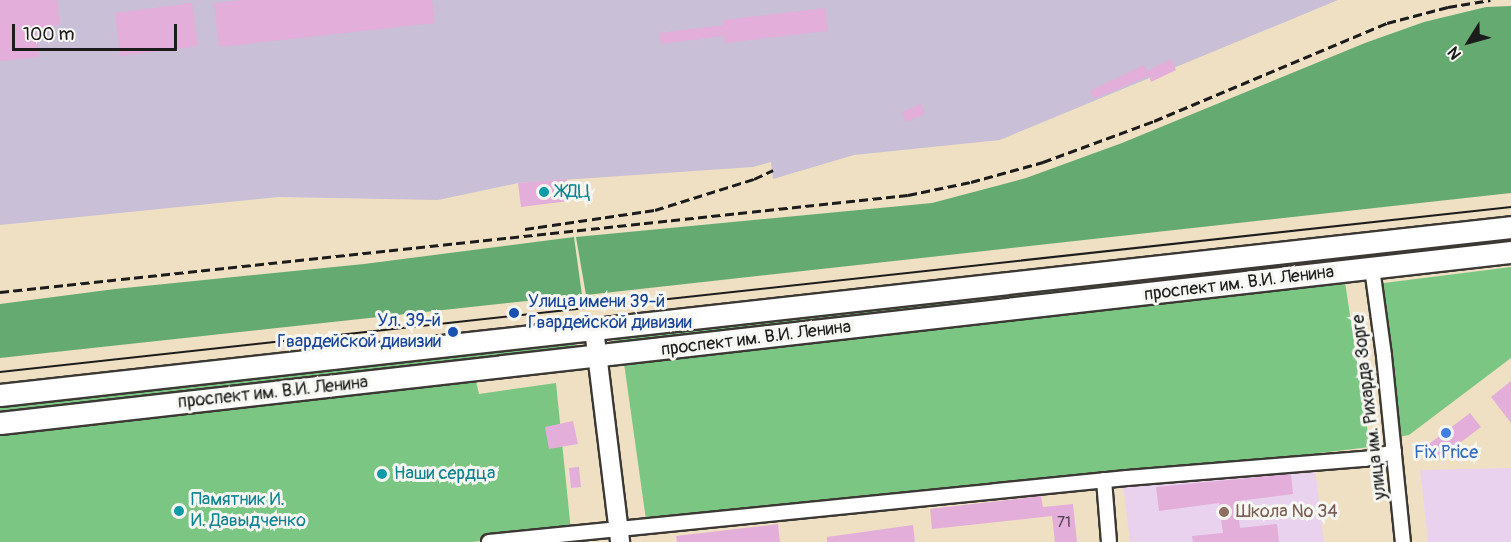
<!DOCTYPE html>
<meta charset="utf-8">
<style>
body{margin:0}
#map{position:relative;width:1511px;height:542px;overflow:hidden;background:#efe0c3;font-family:Pangolin,sans-serif}
div>[style]{position:absolute}
.built>*{inset:0;background:#e9d2ee}
.industrial>*{inset:0;background:#c9bfd7}
.green>*{inset:0;background:#7cc683}
.forest>*{inset:0;background:#65ab71}
.building>*{inset:0;background:#e3aed9}
.roads{filter:drop-shadow(2px 0 #3c3935) drop-shadow(-2px 0 #3c3935) drop-shadow(0 2px #3c3935) drop-shadow(0 -2px #3c3935)}
.street>*{height:14px;margin:-7px;padding:0 7px;transform-origin:7px;border-radius:7px;background:#fff}
.secondary>*{height:18px;margin:-9px;padding:0 9px;transform-origin:9px;border-radius:9px;background:#fff}
.primary>*{height:21px;margin:-10.5px;padding:0 10.5px;transform-origin:10.5px;border-radius:10.5px;background:#fff}
.tram>*{height:1.5px;margin:-0.75px;padding:0 0.75px;transform-origin:0.75px;border-radius:0.75px;background:#1c1c1c}
.rail>*{height:3px;margin-top:-1.5px;transform-origin:0;background:repeating-linear-gradient(90deg,#1c1c1c 0 9px,transparent 0 13.5px)}
.dots>*{width:16px;height:16px;translate:-50% -50%;box-sizing:border-box;border:3px solid #f6f6f2;border-radius:50%}
span{translate:-50% -50%;white-space:nowrap;text-align:center;line-height:1.15;-webkit-text-stroke:6px #f6f6f2;paint-order:stroke}
.number-label{font-size:15px;color:#4e404b}
.number-label span{-webkit-text-stroke-width:0}
.culture-label{font-size:18px;color:#0d838f}
.left{translate:0 -50%;text-align:left}
.street-label{font-size:18px;color:#1c1c1c}
.transit-label{font-size:18px;color:#164399}
.right{translate:-100% -50%;text-align:right}
.shop-label{font-size:18px;color:#366cbe}
.education-label{font-size:18px;color:#785e54}
.north{position:absolute;left:1439px;top:12px;width:60px;height:60px;-webkit-text-stroke:4px #f6f6f2;paint-order:stroke;rotate:233deg;font-size:16px;font-weight:700;line-height:24px;text-align:center;color:#1c1c1c}
.north::after{content:'';display:block;margin:auto;width:21px;height:27px;background:#1c1c1c;clip-path:polygon(50% 0,100% 100%,50% 72%,0 100%)}
.scale{position:absolute;left:12px;top:24px;width:165px;height:27px;box-sizing:border-box;border:3px solid #1c1c1c;border-top:0;padding-left:8px;font-size:18px;line-height:21px;white-space:nowrap;color:#1c1c1c;-webkit-text-stroke:4px #f6f6f2;paint-order:stroke}
</style>
<div id="map">
<div class="built">
<div style="clip-path:polygon(1314px 460px,1324px 542px,1130px 542px,1123px 483px)"></div>
<div style="clip-path:polygon(1511px 468px,1511px 542px,1428px 542px,1420px 470px)"></div>
</div>
<div class="industrial">
<div style="clip-path:polygon(0 0,1338px 0,1000px 140px,854px 155px,773px 179px,771px 162px,753px 167px,518px 183px,438px 200px,279px 197px,0 225px)"></div>
</div>
<div class="green">
<div style="clip-path:polygon(1511px 236px,1511px 244px,613px 343px,616px 337px)"></div>
<div style="clip-path:polygon(1511px 267px,1511px 358px,1409px 435px,1398px 437px,1376px 284px)"></div>
<div style="clip-path:polygon(1345px 282px,1370px 447px,1105px 479px,646px 520px,623px 356px)"></div>
<div style="clip-path:polygon(572px 340px,575px 348px,0 415px,0 404px)"></div>
<div style="clip-path:polygon(474px 373px,479px 394px,556px 383px,571px 531px,472px 542px,0 542px,0 429px)"></div>
</div>
<div class="forest">
<div style="clip-path:polygon(1511px 6px,1511px 193px,586px 295px,576px 237px,932px 203px,1026px 178px,1122px 143px,1365px 43px,1424px 22px,1486px 7px)"></div>
<div style="clip-path:polygon(574px 237px,582px 295px,0 358px,0 304px,115px 289px,364px 264px)"></div>
</div>
<div class="building">
<div style="clip-path:polygon(0 0,57px 0,60px 25px,36px 28px,39px 57px,0 61px)"></div>
<div style="clip-path:polygon(242px 0,432px 0,435px 23px,219px 47px,214px 3px)"></div>
<div style="clip-path:polygon(192px 3px,198px 46px,120px 56px,115px 13px)"></div>
<div style="clip-path:polygon(825px 8px,828px 31px,724px 43px,724px 36px,661px 44px,659px 33px,724px 25px,723px 20px)"></div>
<div style="clip-path:polygon(1171px 59px,1176px 70px,1151px 82px,1149px 76px,1094px 99px,1090px 91px,1144px 65px,1147px 71px)"></div>
<div style="clip-path:polygon(921px 104px,925px 114px,906px 122px,902px 112px)"></div>
<div style="clip-path:polygon(567px 179px,569px 201px,521px 207px,518px 183px)"></div>
<div style="clip-path:polygon(1511px 381px,1511px 423px,1491px 397px)"></div>
<div style="clip-path:polygon(1470px 413px,1481px 427px,1436px 461px,1425px 447px)"></div>
<div style="clip-path:polygon(573px 421px,578px 444px,549px 449px,545px 427px)"></div>
<div style="clip-path:polygon(579px 467px,581px 487px,571px 488px,569px 468px)"></div>
<div style="clip-path:polygon(1291px 474px,1293px 494px,1237px 501px,1240px 528px,1277px 524px,1279px 542px,1193px 542px,1192px 536px,1223px 533px,1219px 503px,1159px 511px,1156px 487px)"></div>
<div style="clip-path:polygon(1041px 496px,1043px 507px,1073px 504px,1077px 542px,1055px 542px,1052px 516px,932px 529px,930px 509px)"></div>
<div style="clip-path:polygon(778px 524px,780px 542px,677px 542px,676px 536px)"></div>
<div style="clip-path:polygon(913px 525px,915px 542px,827px 542px,827px 537px)"></div>
</div>
<div class="roads">
<div class="street">
<div style="left:1372px;top:268px;width:89px;rotate:82.2deg"></div>
<div style="left:1384px;top:356px;width:187px;rotate:84.2deg"></div>
<div style="left:1104px;top:480px;width:62px;rotate:85.4deg"></div>
<div style="left:489px;top:542px;width:641px;rotate:-5.73deg"></div>
<div style="left:1127px;top:478px;width:239px;rotate:-4.6deg"></div>
<div style="left:1365px;top:459px;width:30px;rotate:-14deg"></div>
</div>
<div class="secondary">
<div style="left:594px;top:329px;width:215px;rotate:83deg"></div>
</div>
<div class="primary">
<div style="left:0;top:395px;width:1520px;rotate:-6.34deg"></div>
<div style="left:0;top:423px;width:1521px;rotate:-6.46deg"></div>
</div>
</div>
<div class="tram">
<div style="left:0;top:372px;width:1520px;rotate:-6.23deg"></div>
</div>
<div class="rail">
<div style="left:525px;top:229px;width:131px;rotate:-8.3deg"></div>
<div style="left:655px;top:210px;width:104px;rotate:-17.4deg"></div>
<div style="left:754px;top:179px;width:21px;rotate:-25deg"></div>
<div style="left:0;top:292px;width:913px;rotate:-6.1deg"></div>
<div style="left:908px;top:195px;width:64px;rotate:-11.7deg"></div>
<div style="left:971px;top:182px;width:75px;rotate:-15.5deg"></div>
<div style="left:1043px;top:162px;width:118px;rotate:-20.3deg"></div>
<div style="left:1154px;top:121px;width:253px;rotate:-22.8deg"></div>
<div style="left:1387px;top:23px;width:63px;rotate:-14.7deg"></div>
<div style="left:1448px;top:7px;width:43px;rotate:-9.5deg"></div>
</div>
<div class="dots">
<div style="left:544px;top:192px;background:#0f9aa8"></div>
<div style="left:514px;top:313px;background:#1a4fb4"></div>
<div style="left:453px;top:332px;background:#1a4fb4"></div>
<div style="left:1446px;top:433px;background:#3f7fe0"></div>
<div style="left:382px;top:474px;background:#0f9aa8"></div>
<div style="left:179px;top:511px;background:#0f9aa8"></div>
<div style="left:1224px;top:512px;background:#8d6e63"></div>
</div>
<div class="number-label">
<span style="left:1064px;top:523px">71</span>
</div>
<div class="culture-label">
<span class="left" style="left:556px;top:192px">ЖДЦ</span>
<span class="left" style="left:394px;top:474px">Наши сердца</span>
<span class="left" style="left:191px;top:511px">Памятник И.<br>И. Давыдченко</span>
</div>
<div class="street-label">
<span style="left:1239px;top:284px;rotate:-7deg">проспект им. В.И. Ленина</span>
<span style="left:756px;top:339px;rotate:-7deg">проспект им. В.И. Ленина</span>
<span style="left:273px;top:393px;rotate:-6deg">проспект им. В.И. Ленина</span>
<span style="left:1370px;top:407px;rotate:-97deg">улица им. Рихарда Зорге</span>
</div>
<div class="transit-label">
<span class="left" style="left:528px;top:313px">Улица имени 39-й<br>Гвардейской дивизии</span>
<span class="right" style="left:441px;top:332px">Ул. 39-й<br>Гвардейской дивизии</span>
</div>
<div class="shop-label">
<span style="left:1446px;top:453px">Fix Price</span>
</div>
<div class="education-label">
<span class="left" style="left:1236px;top:512px">Школа № 34</span>
</div>
<div class="north">N</div>
<div class="scale">100 m</div>
</div>
